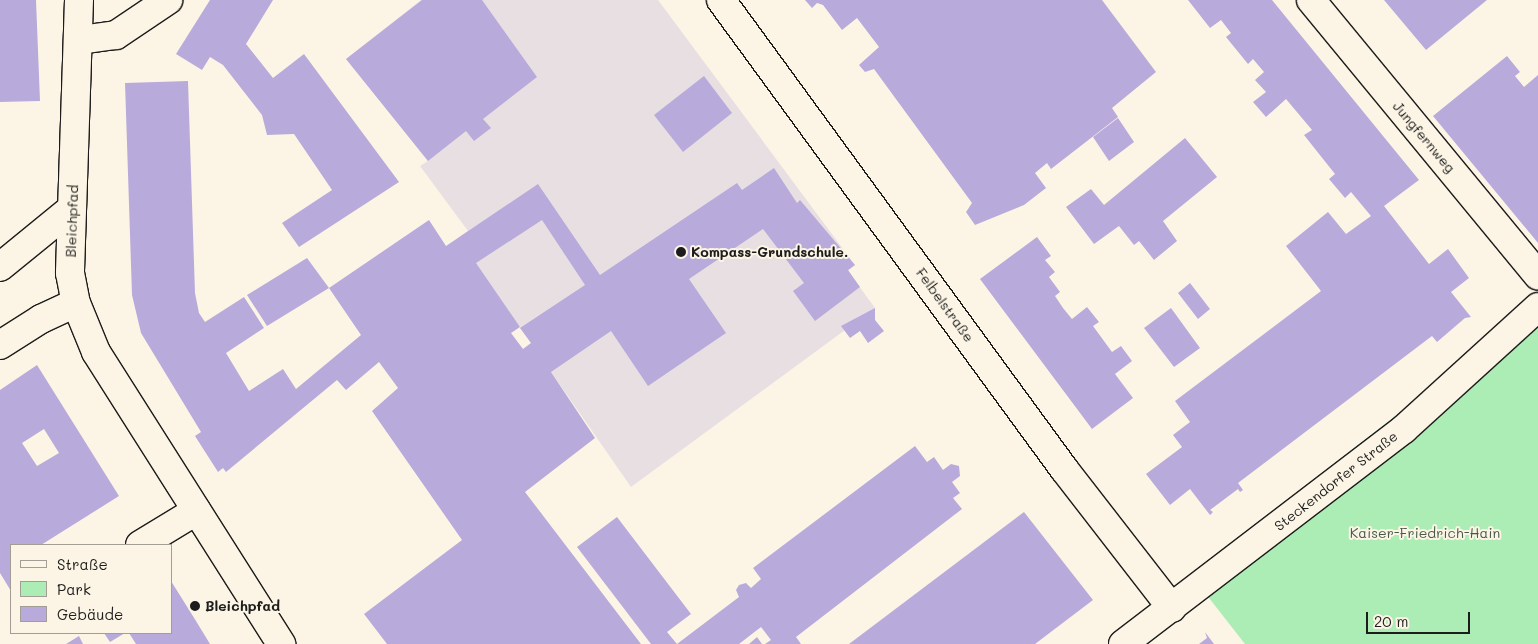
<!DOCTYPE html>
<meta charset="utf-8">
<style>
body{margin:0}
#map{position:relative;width:1538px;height:644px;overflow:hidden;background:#fcf5e5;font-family:Mali,sans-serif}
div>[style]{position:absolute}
.built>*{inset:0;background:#e8dfe2}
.green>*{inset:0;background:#acecb5}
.building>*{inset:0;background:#b8abdc}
.roads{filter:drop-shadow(1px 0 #1c1c1c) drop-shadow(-1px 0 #1c1c1c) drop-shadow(0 1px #1c1c1c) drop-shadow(0 -1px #1c1c1c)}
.minor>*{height:28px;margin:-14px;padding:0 14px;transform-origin:14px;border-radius:14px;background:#fcf5e5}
.dots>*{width:14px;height:14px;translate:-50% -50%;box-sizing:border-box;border:2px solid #fcf5e5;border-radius:50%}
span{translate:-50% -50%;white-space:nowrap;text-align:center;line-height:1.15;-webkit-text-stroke:4px #fcf5e5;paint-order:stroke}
.street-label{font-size:14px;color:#1c1c1c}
.poi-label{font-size:14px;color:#1c1c1c;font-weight:700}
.left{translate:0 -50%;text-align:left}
.park-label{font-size:14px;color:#475a4a}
.legend{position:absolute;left:10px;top:544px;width:162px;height:90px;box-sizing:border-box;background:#fcf5e5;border:1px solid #a29e95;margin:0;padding:6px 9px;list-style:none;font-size:15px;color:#1c1c1c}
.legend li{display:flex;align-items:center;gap:10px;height:25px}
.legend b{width:25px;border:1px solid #a29e95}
.scale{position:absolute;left:1366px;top:612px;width:104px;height:22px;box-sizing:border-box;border:2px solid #1c1c1c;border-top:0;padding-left:6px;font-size:15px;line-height:18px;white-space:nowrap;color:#1c1c1c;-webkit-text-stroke:4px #fcf5e5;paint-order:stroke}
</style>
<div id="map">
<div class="built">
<div style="clip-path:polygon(421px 0,658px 0,855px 265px,848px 271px,875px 308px,631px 487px,458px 238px,468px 231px,420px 166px,428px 161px,346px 59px)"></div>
</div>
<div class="green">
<div style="clip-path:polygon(1538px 305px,1538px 644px,1245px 644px,1191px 575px)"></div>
</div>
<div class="building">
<div style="clip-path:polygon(0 0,36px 0,40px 101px,0 102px)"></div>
<div style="clip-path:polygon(210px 0,273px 0,246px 44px,273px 78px,304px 54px,399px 182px,299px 247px,282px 223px,332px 190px,294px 134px,267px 135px,262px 115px,223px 65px,210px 57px,202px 70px,176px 54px)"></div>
<div style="clip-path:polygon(422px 0,482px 0,537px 77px,483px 119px,491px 128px,474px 141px,466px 131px,428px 161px,346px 59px)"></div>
<div style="clip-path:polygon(805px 0,1102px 0,1156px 72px,1112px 108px,1118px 117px,1051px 169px,1047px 163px,1035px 173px,1046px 188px,1024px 205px,975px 225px,966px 212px,972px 203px,874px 69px,865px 72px,859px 65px,879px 47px,857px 18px,842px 30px,823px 5px,817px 3px,812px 8px)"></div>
<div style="clip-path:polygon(1188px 0,1272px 0,1419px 180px,1384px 206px,1429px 264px,1448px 249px,1469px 278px,1451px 292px,1471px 317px,1465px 318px,1437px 342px,1432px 336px,1238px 483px,1243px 490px,1240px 492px,1238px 489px,1210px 510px,1213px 512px,1210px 515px,1190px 489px,1170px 505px,1146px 474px,1182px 447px,1173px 435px,1190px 422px,1175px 401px,1321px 291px,1286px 246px,1328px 212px,1346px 234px,1371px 216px,1351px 192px,1345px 198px,1329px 179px,1335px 174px,1304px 135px,1312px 130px,1286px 99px,1266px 117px,1253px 102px,1266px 92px,1255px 80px,1264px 72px,1253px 59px,1248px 64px,1226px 37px,1231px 33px,1221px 20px,1210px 28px)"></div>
<div style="clip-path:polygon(1384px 0,1487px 0,1426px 50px)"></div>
<div style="clip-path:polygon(1507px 56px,1520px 72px,1515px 76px,1524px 87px,1538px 75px,1538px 243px,1433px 116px)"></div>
<div style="clip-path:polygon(704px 76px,732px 113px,683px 152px,654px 115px)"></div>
<div style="clip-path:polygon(evenodd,188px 81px,195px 293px,199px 313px,205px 322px,244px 297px,264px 328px,226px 353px,249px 391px,283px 369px,296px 389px,361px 335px,329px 288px,429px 220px,446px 246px,538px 184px,600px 275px,737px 183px,742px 190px,774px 168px,797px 203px,800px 200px,855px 265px,848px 270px,860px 287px,815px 321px,793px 291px,804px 283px,763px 229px,689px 279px,726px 333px,648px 386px,611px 331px,551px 372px,595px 438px,525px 492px,641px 644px,387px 644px,364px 614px,462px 540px,372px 411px,398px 388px,379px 362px,346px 390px,337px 380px,226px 472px,223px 468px,218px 472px,195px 436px,201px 432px,141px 333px,132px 295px,125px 83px,188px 81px,542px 220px,585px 285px,520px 328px,531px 343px,523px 349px,511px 333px,520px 327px,476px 263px,542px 220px)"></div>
<div style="clip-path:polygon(1118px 118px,1134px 142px,1109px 161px,1093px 137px)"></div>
<div style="clip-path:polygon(1185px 138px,1217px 177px,1163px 221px,1177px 241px,1154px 260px,1139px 241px,1134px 245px,1119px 226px,1094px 244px,1066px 207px,1091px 189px,1104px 205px)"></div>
<div style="clip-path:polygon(1037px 237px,1051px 256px,1045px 260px,1055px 272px,1049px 277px,1060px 292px,1055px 296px,1063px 308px,1072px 319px,1087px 307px,1099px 322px,1093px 326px,1112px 352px,1121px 346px,1132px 361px,1115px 374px,1133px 398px,1092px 429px,980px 279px)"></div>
<div style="clip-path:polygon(307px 258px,329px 288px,267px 326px,247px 295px)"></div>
<div style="clip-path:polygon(1190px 283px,1210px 309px,1198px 319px,1178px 293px)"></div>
<div style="clip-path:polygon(875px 308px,875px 320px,884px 331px,868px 343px,860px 331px,850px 338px,841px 326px)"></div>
<div style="clip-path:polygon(1171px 308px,1200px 348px,1174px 367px,1144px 328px)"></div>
<div style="clip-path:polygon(evenodd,37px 365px,119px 496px,41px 545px,11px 545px,11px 591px,0 573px,0 390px,37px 365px,44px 429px,59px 453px,37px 466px,22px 443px,44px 429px)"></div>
<div style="clip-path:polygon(915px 446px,927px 462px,934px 457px,943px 470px,951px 464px,959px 466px,960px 476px,952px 482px,960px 493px,953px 498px,962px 509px,796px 637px,801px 644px,765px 644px,771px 640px,761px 627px,739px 644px,651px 644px,577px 547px,617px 517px,691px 614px,667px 632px,677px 644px,739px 597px,736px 590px,739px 585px,746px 583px,751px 588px,761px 579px,753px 568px)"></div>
<div style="clip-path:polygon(1024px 512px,1093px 600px,1035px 644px,849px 644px)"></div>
<div style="clip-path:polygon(171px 581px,196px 621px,210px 644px,136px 644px,129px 633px,171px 633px)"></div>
<div style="clip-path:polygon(1205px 632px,1214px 644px,1199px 644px,1207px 638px)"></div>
<div style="clip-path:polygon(104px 633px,125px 633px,110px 642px)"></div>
<div style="clip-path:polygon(79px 636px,83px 644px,66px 644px)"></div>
<div style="clip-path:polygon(757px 637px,762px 644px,749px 644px)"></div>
</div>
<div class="roads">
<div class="minor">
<div style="left:79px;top:0;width:273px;rotate:91.9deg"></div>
<div style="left:70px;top:273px;width:31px;rotate:79deg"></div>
<div style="left:76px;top:303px;width:53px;rotate:67.8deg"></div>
<div style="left:96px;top:352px;width:346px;rotate:57.6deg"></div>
<div style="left:721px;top:0;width:581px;rotate:53.82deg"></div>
<div style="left:1064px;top:469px;width:176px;rotate:52.2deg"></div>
<div style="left:1311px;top:0;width:357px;rotate:50.5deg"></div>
<div style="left:80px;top:40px;width:36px;rotate:-8deg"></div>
<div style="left:116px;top:35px;width:63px;rotate:-33.9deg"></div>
<div style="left:0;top:267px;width:92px;rotate:-39.2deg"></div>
<div style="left:0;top:345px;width:49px;rotate:-32.4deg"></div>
<div style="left:41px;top:319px;width:38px;rotate:-25deg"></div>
<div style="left:140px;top:545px;width:66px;rotate:-31.3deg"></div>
<div style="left:1123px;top:644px;width:354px;rotate:-37.4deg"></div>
<div style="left:1404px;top:429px;width:181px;rotate:-42.3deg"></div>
</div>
</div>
<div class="dots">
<div style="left:681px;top:252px;background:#1c1c1c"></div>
<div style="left:195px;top:606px;background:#1c1c1c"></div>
</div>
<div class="street-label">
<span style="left:1424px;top:137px;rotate:50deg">Jungfernweg</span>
<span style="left:72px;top:221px;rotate:-88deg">Bleichpfad</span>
<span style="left:945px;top:305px;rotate:54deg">Felbelstraße</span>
<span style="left:1336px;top:481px;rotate:-38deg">Steckendorfer Straße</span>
</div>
<div class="poi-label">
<span class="left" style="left:691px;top:252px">Kompass-Grundschule.</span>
<span class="left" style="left:205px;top:606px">Bleichpfad</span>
</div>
<div class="park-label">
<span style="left:1425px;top:533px">Kaiser-Friedrich-Hain</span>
</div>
<ul class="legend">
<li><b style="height:6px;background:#fcf5e5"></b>Straße</li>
<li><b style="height:14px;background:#acecb5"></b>Park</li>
<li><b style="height:14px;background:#b8abdc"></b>Gebäude</li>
</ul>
<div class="scale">20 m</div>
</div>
